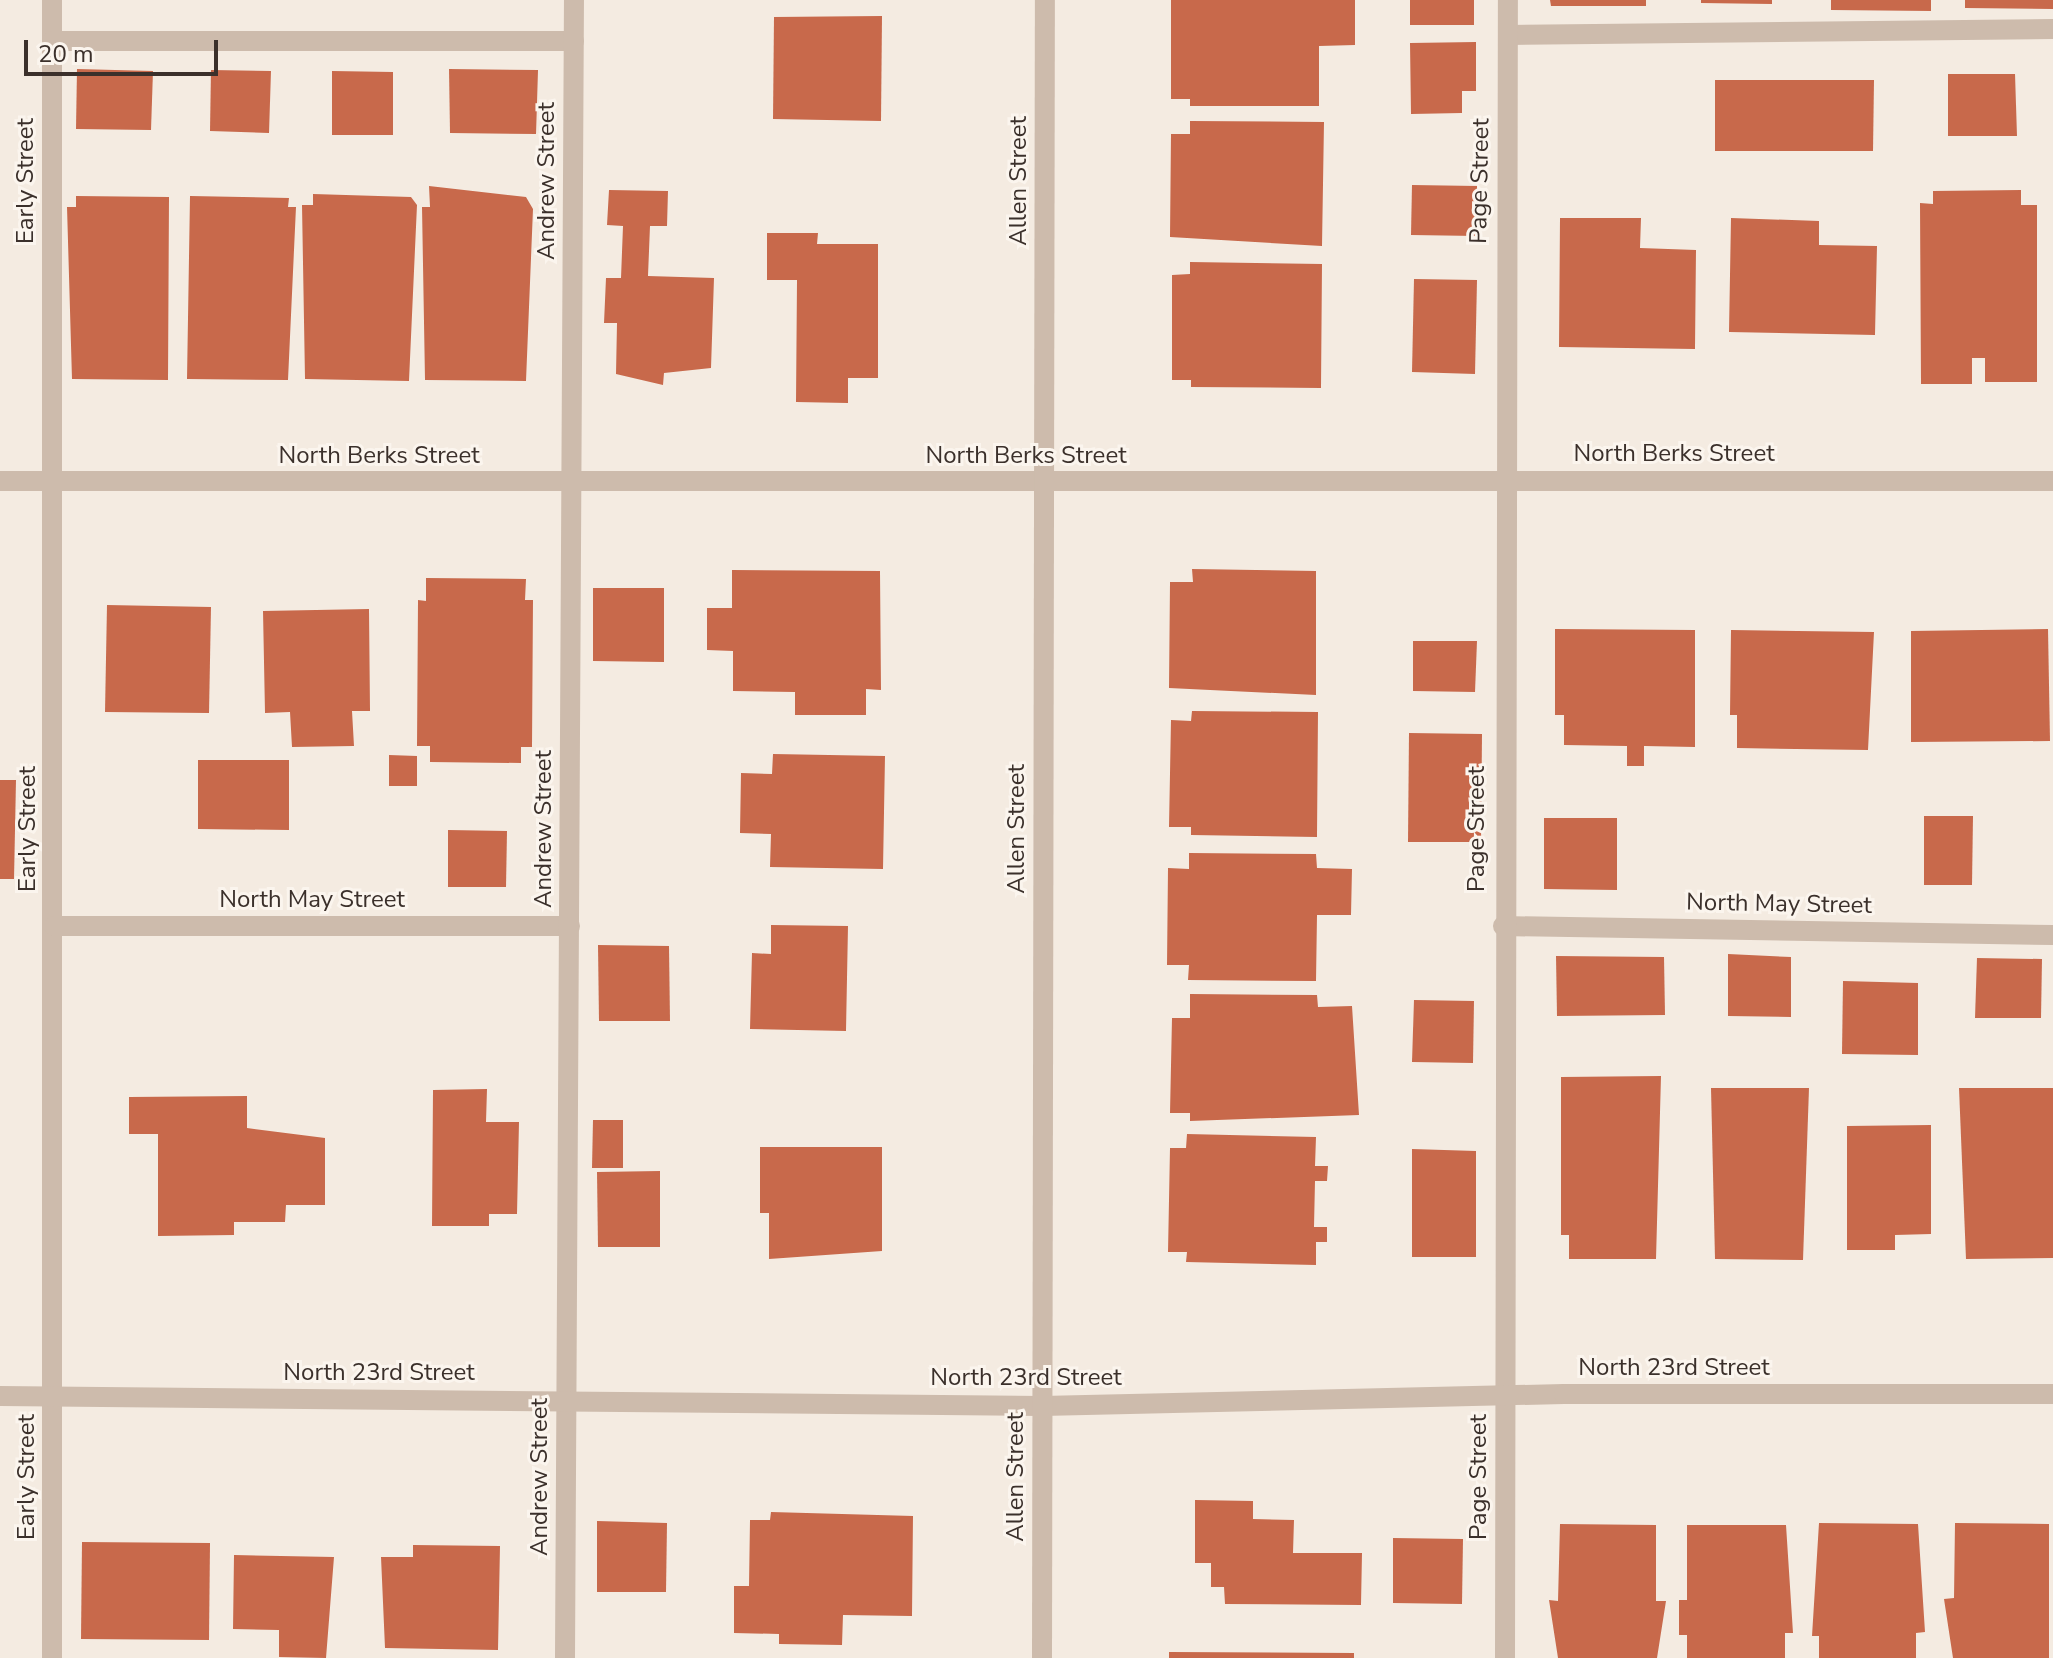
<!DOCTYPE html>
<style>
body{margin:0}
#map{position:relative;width:2053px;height:1658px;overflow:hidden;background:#f4ebe1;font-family:"Nunito Sans",sans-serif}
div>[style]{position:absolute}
.building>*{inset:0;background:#c8694b}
.service>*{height:20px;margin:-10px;padding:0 10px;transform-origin:10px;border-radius:10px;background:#cdbbac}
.minor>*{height:20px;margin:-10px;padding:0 10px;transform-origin:10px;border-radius:10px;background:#cdbbac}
span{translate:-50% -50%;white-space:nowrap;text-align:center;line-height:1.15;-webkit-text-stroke:6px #fbf5ee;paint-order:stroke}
.street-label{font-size:24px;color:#3b302b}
.scale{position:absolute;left:24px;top:40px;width:194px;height:36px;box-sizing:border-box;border:4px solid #3b302b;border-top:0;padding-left:10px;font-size:24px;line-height:28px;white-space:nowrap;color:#3b302b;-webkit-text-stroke:6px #fbf5ee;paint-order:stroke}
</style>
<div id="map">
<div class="building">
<div style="clip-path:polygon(1171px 0,1355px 0,1355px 45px,1319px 46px,1319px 106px,1190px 106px,1190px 99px,1171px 99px)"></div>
<div style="clip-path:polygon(1410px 0,1474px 0,1474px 25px,1410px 25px)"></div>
<div style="clip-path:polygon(1550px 0,1646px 0,1646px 6px,1551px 6px)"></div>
<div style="clip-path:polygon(1701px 0,1772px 0,1772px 4px,1701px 3px)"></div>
<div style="clip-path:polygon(1831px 0,1931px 0,1931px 11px,1831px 10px)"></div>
<div style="clip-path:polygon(1965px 0,2053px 0,2053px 9px,1965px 8px)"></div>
<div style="clip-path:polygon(882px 16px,881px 121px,773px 119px,774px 17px)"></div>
<div style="clip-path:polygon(1476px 42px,1476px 91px,1462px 91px,1462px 113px,1411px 114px,1410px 43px)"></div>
<div style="clip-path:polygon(77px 69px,153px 71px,151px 130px,76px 129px)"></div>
<div style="clip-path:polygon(449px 69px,538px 70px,536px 134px,450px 133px)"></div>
<div style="clip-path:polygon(211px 70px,271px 71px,269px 133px,210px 131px)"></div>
<div style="clip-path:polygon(332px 71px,393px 72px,393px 135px,332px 135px)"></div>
<div style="clip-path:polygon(1948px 74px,2015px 74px,2017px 136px,1948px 136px)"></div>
<div style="clip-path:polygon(1715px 80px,1874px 80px,1873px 151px,1715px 151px)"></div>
<div style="clip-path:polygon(1190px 121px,1324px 122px,1322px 246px,1170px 237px,1171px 134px,1190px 134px)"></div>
<div style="clip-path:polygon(1412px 185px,1477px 186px,1477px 236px,1411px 235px)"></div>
<div style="clip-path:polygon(429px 186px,526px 197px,533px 209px,526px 381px,425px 380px,422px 207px,430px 207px)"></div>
<div style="clip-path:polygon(609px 190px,668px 191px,667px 226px,650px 226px,648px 276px,714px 278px,711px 368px,664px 373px,663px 385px,616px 374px,617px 323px,604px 323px,606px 278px,621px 278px,623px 226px,607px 225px)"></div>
<div style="clip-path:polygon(2021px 190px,2021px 205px,2037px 205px,2037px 382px,1985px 382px,1985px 358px,1972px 358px,1972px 384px,1921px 384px,1920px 203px,1933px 204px,1933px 191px)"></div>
<div style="clip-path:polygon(313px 194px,411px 197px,417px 205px,409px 381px,305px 379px,302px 205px,313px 205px)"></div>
<div style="clip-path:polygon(76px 196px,169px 197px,168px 380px,72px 379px,67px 207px,76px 207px)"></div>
<div style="clip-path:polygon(190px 196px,289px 198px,288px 207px,296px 207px,288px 380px,187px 379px)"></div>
<div style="clip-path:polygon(1560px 218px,1641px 218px,1640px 248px,1696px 250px,1695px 349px,1559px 347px)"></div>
<div style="clip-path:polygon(1731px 218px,1819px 221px,1819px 245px,1877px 246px,1875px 335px,1729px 332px)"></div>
<div style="clip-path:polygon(767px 233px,818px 233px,817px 244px,878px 244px,878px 378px,848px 378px,848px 403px,796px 402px,797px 280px,767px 280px)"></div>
<div style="clip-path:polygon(1190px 262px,1322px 264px,1321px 388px,1191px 387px,1191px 380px,1172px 380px,1172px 275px,1190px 274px)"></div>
<div style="clip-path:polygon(1414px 279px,1477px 280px,1475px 374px,1412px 372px)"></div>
<div style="clip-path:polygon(1192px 569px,1316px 571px,1316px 695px,1169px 688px,1170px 582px,1193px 582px)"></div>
<div style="clip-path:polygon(732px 570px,880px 571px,881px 690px,866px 689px,866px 715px,795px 715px,795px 692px,733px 691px,733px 651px,707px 650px,707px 608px,732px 608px)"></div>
<div style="clip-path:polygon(426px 578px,526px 579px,525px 600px,533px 600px,532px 747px,521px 747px,521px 763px,430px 762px,430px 746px,417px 746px,418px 600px,426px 601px)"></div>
<div style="clip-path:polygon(593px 588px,664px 588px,664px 662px,593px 661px)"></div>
<div style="clip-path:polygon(107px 605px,211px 607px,209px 713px,105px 712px)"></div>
<div style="clip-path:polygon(369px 609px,370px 711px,352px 711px,354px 746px,292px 747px,290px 712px,265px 713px,263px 611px)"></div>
<div style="clip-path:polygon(1555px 629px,1695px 630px,1695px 747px,1644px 746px,1644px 766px,1627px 766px,1627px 746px,1564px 745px,1564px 715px,1555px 715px)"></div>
<div style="clip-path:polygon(2048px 629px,2050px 741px,1911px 742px,1911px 631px)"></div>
<div style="clip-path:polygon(1731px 630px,1874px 632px,1868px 750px,1737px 748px,1737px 715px,1730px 715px)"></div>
<div style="clip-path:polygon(1413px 641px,1477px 641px,1475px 692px,1413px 691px)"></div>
<div style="clip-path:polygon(1192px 711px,1318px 712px,1317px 837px,1191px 835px,1191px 827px,1169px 827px,1171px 720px,1191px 721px)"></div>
<div style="clip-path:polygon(1409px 733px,1482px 734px,1481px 842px,1408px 842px)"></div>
<div style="clip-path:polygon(773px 754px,885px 756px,883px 869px,770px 867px,771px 834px,740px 833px,741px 773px,772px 774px)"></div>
<div style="clip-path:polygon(389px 755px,417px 756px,417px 786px,389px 786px)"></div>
<div style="clip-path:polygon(198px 760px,289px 760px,289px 830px,198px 829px)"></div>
<div style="clip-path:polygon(0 780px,16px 780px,14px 879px,0 879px)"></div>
<div style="clip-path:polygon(1924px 816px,1973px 816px,1972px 885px,1924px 885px)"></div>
<div style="clip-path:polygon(1544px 818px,1617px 818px,1617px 890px,1544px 889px)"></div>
<div style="clip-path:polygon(448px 830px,507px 831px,506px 887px,448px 887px)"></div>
<div style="clip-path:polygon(1189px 853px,1316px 854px,1317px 868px,1352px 869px,1351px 915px,1317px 915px,1316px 981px,1188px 980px,1189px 965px,1167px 965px,1168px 868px,1189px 869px)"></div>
<div style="clip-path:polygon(771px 925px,848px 926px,846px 1031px,750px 1029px,752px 953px,771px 954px)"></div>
<div style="clip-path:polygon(598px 945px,669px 946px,670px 1021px,599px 1021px)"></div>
<div style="clip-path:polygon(1728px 954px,1791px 957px,1791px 1017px,1728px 1016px)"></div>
<div style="clip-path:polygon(1556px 956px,1664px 957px,1665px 1015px,1557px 1016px)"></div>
<div style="clip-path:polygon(1977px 958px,2042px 959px,2041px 1018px,1975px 1018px)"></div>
<div style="clip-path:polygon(1843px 981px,1918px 983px,1918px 1055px,1842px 1054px)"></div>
<div style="clip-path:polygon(1190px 994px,1317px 995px,1318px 1007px,1352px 1006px,1359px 1115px,1190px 1121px,1190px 1113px,1170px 1113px,1172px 1018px,1190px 1018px)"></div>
<div style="clip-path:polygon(1414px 1000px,1474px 1001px,1473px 1063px,1412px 1062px)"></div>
<div style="clip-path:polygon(1661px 1076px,1656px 1259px,1569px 1259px,1569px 1235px,1561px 1235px,1561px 1077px)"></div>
<div style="clip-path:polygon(1711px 1088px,1809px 1088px,1803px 1260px,1715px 1259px)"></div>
<div style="clip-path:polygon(1959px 1088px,2053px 1088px,2053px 1258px,1966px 1259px)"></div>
<div style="clip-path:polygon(487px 1089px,486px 1122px,519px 1122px,517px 1214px,489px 1214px,489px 1226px,432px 1226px,433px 1090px)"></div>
<div style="clip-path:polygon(247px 1096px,247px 1128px,325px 1138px,325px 1205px,286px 1205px,285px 1222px,234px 1222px,234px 1235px,158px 1236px,158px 1134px,129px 1134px,129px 1097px)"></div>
<div style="clip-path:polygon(593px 1120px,623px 1120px,623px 1168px,592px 1168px)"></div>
<div style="clip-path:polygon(1931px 1125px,1931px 1234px,1895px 1235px,1895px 1250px,1847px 1250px,1847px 1126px)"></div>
<div style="clip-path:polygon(1187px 1134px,1316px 1137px,1315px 1166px,1328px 1166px,1327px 1181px,1315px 1181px,1314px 1227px,1327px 1227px,1327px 1242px,1316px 1242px,1316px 1265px,1186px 1262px,1187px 1252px,1168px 1252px,1170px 1148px,1186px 1148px)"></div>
<div style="clip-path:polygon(760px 1147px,882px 1147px,882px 1251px,769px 1259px,769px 1213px,760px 1213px)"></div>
<div style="clip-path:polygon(1412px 1149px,1476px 1151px,1476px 1257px,1412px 1257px)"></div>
<div style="clip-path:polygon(660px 1171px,660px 1247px,598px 1247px,597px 1172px)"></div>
<div style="clip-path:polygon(1195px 1500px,1253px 1501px,1253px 1519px,1294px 1520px,1293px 1553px,1362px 1553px,1361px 1605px,1225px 1604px,1224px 1587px,1211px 1587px,1211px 1563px,1195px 1563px)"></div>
<div style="clip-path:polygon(771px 1512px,913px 1516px,912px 1616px,843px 1615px,842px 1645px,779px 1644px,779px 1634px,734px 1633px,734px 1586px,749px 1586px,750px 1520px,770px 1520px)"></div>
<div style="clip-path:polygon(597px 1521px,667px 1523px,666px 1592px,597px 1592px)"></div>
<div style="clip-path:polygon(1819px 1523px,1918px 1524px,1925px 1632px,1916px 1633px,1916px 1658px,1819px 1658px,1819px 1636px,1812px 1636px)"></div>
<div style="clip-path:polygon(1955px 1523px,2049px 1524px,2049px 1658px,1953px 1658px,1944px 1599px,1954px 1598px)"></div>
<div style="clip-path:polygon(1560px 1524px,1656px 1525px,1656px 1601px,1666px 1601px,1657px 1658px,1558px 1658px,1549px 1600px,1558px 1601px)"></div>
<div style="clip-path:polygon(1687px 1525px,1786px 1525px,1793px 1633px,1785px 1633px,1785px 1658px,1687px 1658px,1687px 1635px,1679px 1635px,1679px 1600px,1687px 1600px)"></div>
<div style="clip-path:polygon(1393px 1538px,1463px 1539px,1462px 1604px,1393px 1603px)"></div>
<div style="clip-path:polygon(82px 1542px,210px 1543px,209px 1640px,81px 1639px)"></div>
<div style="clip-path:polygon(413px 1545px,500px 1546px,498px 1650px,385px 1648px,381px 1557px,413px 1557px)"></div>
<div style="clip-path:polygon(234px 1555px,334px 1557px,326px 1658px,279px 1657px,279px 1630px,233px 1629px)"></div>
<div style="clip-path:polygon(1169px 1652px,1354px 1653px,1354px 1658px,1169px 1658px)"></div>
</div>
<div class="service">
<div style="left:52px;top:0;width:1658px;rotate:90deg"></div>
<div style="left:1508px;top:35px;width:545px;rotate:-0.63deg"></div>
<div style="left:52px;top:41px;width:522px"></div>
<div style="left:54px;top:926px;width:516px"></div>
<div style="left:1503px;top:926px;width:550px;rotate:0.94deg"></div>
<div style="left:565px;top:1658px;width:1658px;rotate:-89.69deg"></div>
<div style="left:1505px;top:1658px;width:1658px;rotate:-89.9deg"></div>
</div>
<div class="minor">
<div style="left:0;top:481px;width:2053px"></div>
<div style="left:0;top:1396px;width:1042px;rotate:0.55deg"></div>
<div style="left:1042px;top:1406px;width:522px;rotate:-1.32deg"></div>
<div style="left:1564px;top:1394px;width:489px"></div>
<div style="left:1042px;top:1658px;width:1658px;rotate:-89.9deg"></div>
</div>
<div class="street-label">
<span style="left:26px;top:181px;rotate:-90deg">Early Street</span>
<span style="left:547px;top:181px;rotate:-90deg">Andrew Street</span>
<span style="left:1019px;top:181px;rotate:-90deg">Allen Street</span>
<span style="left:1480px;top:181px;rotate:-89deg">Page Street</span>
<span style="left:1674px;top:454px">North Berks Street</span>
<span style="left:379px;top:456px">North Berks Street</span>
<span style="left:1026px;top:456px">North Berks Street</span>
<span style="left:28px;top:829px;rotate:-90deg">Early Street</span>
<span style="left:544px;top:829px;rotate:-90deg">Andrew Street</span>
<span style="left:1017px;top:829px;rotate:-90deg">Allen Street</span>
<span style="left:1477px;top:829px;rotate:-90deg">Page Street</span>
<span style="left:312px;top:900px">North May Street</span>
<span style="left:1779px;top:904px;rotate:1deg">North May Street</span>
<span style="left:1674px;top:1368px">North 23rd Street</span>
<span style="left:379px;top:1373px">North 23rd Street</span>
<span style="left:1026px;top:1378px">North 23rd Street</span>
<span style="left:27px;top:1477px;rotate:-90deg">Early Street</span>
<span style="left:540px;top:1477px;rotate:-90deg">Andrew Street</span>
<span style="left:1016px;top:1477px;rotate:-90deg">Allen Street</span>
<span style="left:1479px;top:1477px;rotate:-90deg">Page Street</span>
</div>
<div class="scale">20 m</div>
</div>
